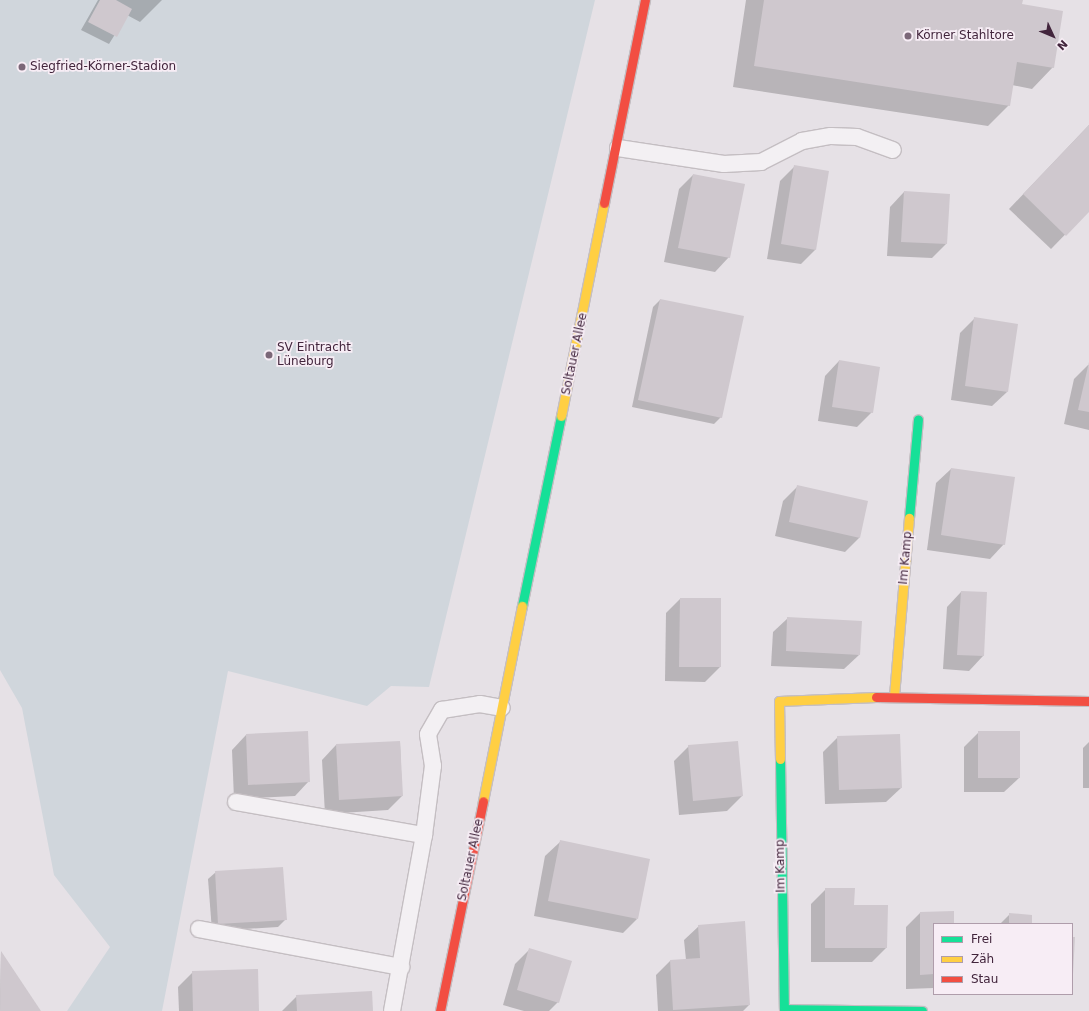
<!DOCTYPE html>
<meta charset="utf-8">
<style>
body{margin:0}
#map{position:relative;width:1089px;height:1011px;overflow:hidden;background:#e6e1e6;font-family:"DejaVu Sans",sans-serif}
div>[style]{position:absolute}
.green>*{inset:0;background:#d0d6dc}
.shadow>*{inset:0;background:#0003}
.building>*{inset:0;background:#cfc8ce}
.roads{filter:drop-shadow(1px 0 #c4bec2) drop-shadow(-1px 0 #c4bec2) drop-shadow(0 1px #c4bec2) drop-shadow(0 -1px #c4bec2)}
.lane>*{height:16px;margin:-8px;padding:0 8px;transform-origin:8px;border-radius:8px;background:#f3f0f3}
.fast>*{height:9px;margin:-4.5px;padding:0 4.5px;transform-origin:4.5px;border-radius:4.5px;background:#16e098}
.slow>*{height:9px;margin:-4.5px;padding:0 4.5px;transform-origin:4.5px;border-radius:4.5px;background:#ffcf43}
.jam>*{height:9px;margin:-4.5px;padding:0 4.5px;transform-origin:4.5px;border-radius:4.5px;background:#f24e42}
.dots>*{width:11px;height:11px;translate:-50% -50%;box-sizing:border-box;border:2px solid #f7edf5;border-radius:50%}
span{translate:-50% -50%;white-space:nowrap;text-align:center;line-height:1.15;-webkit-text-stroke:3.5px #f7edf5;paint-order:stroke}
.poi-label{font-size:12px;color:#42253c}
.left{translate:0 -50%;text-align:left}
.street-label{font-size:12px;color:#42253c}
.legend{position:absolute;left:933px;top:923px;width:140px;height:72px;box-sizing:border-box;background:#f7edf5;border:1px solid #af9dab;margin:0;padding:5px 7px;list-style:none;font-size:12px;color:#42253c}
.legend li{display:flex;align-items:center;gap:8px;height:20px}
.legend b{width:20px;border:1px solid #af9dab}
.north{position:absolute;left:1033px;top:16px;width:40px;height:40px;-webkit-text-stroke:3px #f7edf5;paint-order:stroke;rotate:134deg;font-size:11px;font-weight:700;line-height:16px;text-align:center;color:#42253c}
.north::after{content:'';display:block;margin:auto;width:14px;height:18px;background:#42253c;clip-path:polygon(50% 0,100% 100%,50% 72%,0 100%)}
</style>
<div id="map">
<div class="green">
<div style="clip-path:polygon(0 0,595px 0,429px 687px,391px 686px,367px 706px,228px 671px,162px 1011px,67px 1011px,110px 947px,54px 875px,22px 708px,0 670px)"></div>
</div>
<div class="shadow">
<div style="clip-path:polygon(98px 0,162px 0,140px 22px,127px 15px,109px 44px,81px 30px)"></div>
<div style="clip-path:polygon(746px 0,1022px 0,1021px 5px,1053px 67px,1032px 89px,1012px 85px,1009px 105px,988px 126px,733px 87px)"></div>
<div style="clip-path:polygon(1089px 125px,1089px 210px,1051px 249px,1009px 209px)"></div>
<div style="clip-path:polygon(795px 166px,815px 250px,801px 264px,767px 259px,780px 181px)"></div>
<div style="clip-path:polygon(693px 175px,729px 257px,715px 272px,664px 262px,679px 189px)"></div>
<div style="clip-path:polygon(904px 192px,946px 244px,932px 258px,887px 256px,890px 207px)"></div>
<div style="clip-path:polygon(660px 300px,721px 417px,714px 424px,632px 407px,653px 307px)"></div>
<div style="clip-path:polygon(975px 318px,1007px 392px,992px 406px,951px 400px,960px 333px)"></div>
<div style="clip-path:polygon(839px 361px,872px 412px,857px 427px,818px 421px,825px 376px)"></div>
<div style="clip-path:polygon(1088px 365px,1089px 365px,1089px 430px,1064px 424px,1074px 379px)"></div>
<div style="clip-path:polygon(951px 469px,1004px 544px,990px 559px,927px 550px,936px 483px)"></div>
<div style="clip-path:polygon(798px 486px,867px 502px,859px 538px,845px 552px,775px 536px,783px 501px)"></div>
<div style="clip-path:polygon(961px 592px,986px 593px,983px 656px,969px 671px,943px 669px,947px 607px)"></div>
<div style="clip-path:polygon(680px 599px,720px 599px,720px 667px,705px 682px,665px 681px,666px 613px)"></div>
<div style="clip-path:polygon(788px 618px,859px 655px,844px 669px,771px 666px,773px 632px)"></div>
<div style="clip-path:polygon(979px 732px,1019px 778px,1004px 792px,964px 792px,964px 747px)"></div>
<div style="clip-path:polygon(246px 735px,309px 781px,295px 796px,234px 799px,232px 750px)"></div>
<div style="clip-path:polygon(838px 737px,901px 788px,886px 802px,825px 804px,823px 752px)"></div>
<div style="clip-path:polygon(400px 742px,402px 796px,388px 810px,325px 814px,322px 760px,336px 745px)"></div>
<div style="clip-path:polygon(1089px 742px,1089px 788px,1083px 788px,1083px 748px)"></div>
<div style="clip-path:polygon(689px 746px,742px 796px,727px 811px,679px 815px,674px 761px)"></div>
<div style="clip-path:polygon(560px 842px,637px 919px,623px 933px,534px 916px,545px 856px)"></div>
<div style="clip-path:polygon(216px 872px,285px 920px,278px 927px,212px 931px,208px 879px)"></div>
<div style="clip-path:polygon(826px 889px,853px 906px,886px 948px,872px 962px,811px 962px,811px 904px)"></div>
<div style="clip-path:polygon(920px 913px,953px 924px,934px 924px,934px 988px,906px 989px,906px 927px)"></div>
<div style="clip-path:polygon(1010px 914px,1031px 924px,1000px 924px)"></div>
<div style="clip-path:polygon(699px 926px,749px 1005px,743px 1011px,658px 1011px,656px 975px,670px 961px,686px 960px,684px 940px)"></div>
<div style="clip-path:polygon(530px 949px,558px 1002px,549px 1011px,524px 1011px,503px 1005px,515px 964px)"></div>
<div style="clip-path:polygon(1px 952px,40px 1011px,0 1011px)"></div>
<div style="clip-path:polygon(193px 972px,258px 1011px,179px 1011px,178px 987px)"></div>
<div style="clip-path:polygon(297px 996px,372px 1011px,282px 1011px)"></div>
</div>
<div class="building">
<div style="clip-path:polygon(100px 0,116px 0,132px 9px,117px 37px,88px 22px)"></div>
<div style="clip-path:polygon(764px 0,1023px 0,1022px 4px,1063px 11px,1054px 68px,1017px 62px,1010px 106px,754px 66px)"></div>
<div style="clip-path:polygon(1089px 125px,1089px 212px,1066px 236px,1023px 194px)"></div>
<div style="clip-path:polygon(794px 165px,829px 171px,816px 250px,781px 244px)"></div>
<div style="clip-path:polygon(693px 174px,745px 184px,730px 258px,678px 248px)"></div>
<div style="clip-path:polygon(904px 191px,950px 194px,947px 244px,901px 242px)"></div>
<div style="clip-path:polygon(660px 299px,744px 316px,722px 418px,638px 400px)"></div>
<div style="clip-path:polygon(974px 317px,1018px 324px,1008px 392px,965px 386px)"></div>
<div style="clip-path:polygon(839px 360px,880px 367px,873px 413px,832px 407px)"></div>
<div style="clip-path:polygon(1089px 362px,1089px 412px,1078px 410px)"></div>
<div style="clip-path:polygon(951px 468px,1015px 477px,1005px 545px,941px 535px)"></div>
<div style="clip-path:polygon(797px 485px,868px 501px,860px 538px,789px 522px)"></div>
<div style="clip-path:polygon(961px 591px,987px 592px,984px 656px,957px 655px)"></div>
<div style="clip-path:polygon(680px 598px,721px 598px,721px 667px,679px 667px)"></div>
<div style="clip-path:polygon(787px 617px,862px 621px,860px 655px,786px 651px)"></div>
<div style="clip-path:polygon(308px 731px,310px 782px,248px 785px,246px 734px)"></div>
<div style="clip-path:polygon(978px 731px,1020px 731px,1020px 778px,978px 778px)"></div>
<div style="clip-path:polygon(900px 734px,902px 788px,839px 790px,837px 736px)"></div>
<div style="clip-path:polygon(400px 741px,403px 796px,339px 800px,336px 744px)"></div>
<div style="clip-path:polygon(738px 741px,743px 796px,693px 801px,688px 745px)"></div>
<div style="clip-path:polygon(560px 840px,650px 859px,638px 919px,548px 901px)"></div>
<div style="clip-path:polygon(283px 867px,287px 920px,218px 924px,215px 871px)"></div>
<div style="clip-path:polygon(825px 888px,855px 888px,854px 905px,888px 905px,887px 948px,825px 948px)"></div>
<div style="clip-path:polygon(954px 911px,954px 924px,934px 924px,934px 974px,920px 975px,920px 912px)"></div>
<div style="clip-path:polygon(1009px 913px,1032px 915px,1032px 924px,1009px 924px)"></div>
<div style="clip-path:polygon(745px 921px,750px 1005px,673px 1010px,670px 960px,700px 958px,698px 925px)"></div>
<div style="clip-path:polygon(1072px 937px,1075px 937px,1073px 974px,1072px 974px)"></div>
<div style="clip-path:polygon(529px 948px,572px 961px,559px 1003px,517px 990px)"></div>
<div style="clip-path:polygon(1px 951px,41px 1011px,0 1011px)"></div>
<div style="clip-path:polygon(258px 969px,259px 1011px,193px 1011px,192px 971px)"></div>
<div style="clip-path:polygon(372px 991px,373px 1011px,297px 1011px,296px 995px)"></div>
</div>
<div class="roads">
<div class="lane">
<div style="left:618px;top:148px;width:107px;rotate:8.6deg"></div>
<div style="left:724px;top:164px;width:37px;rotate:-3deg"></div>
<div style="left:761px;top:162px;width:46px;rotate:-27.1deg"></div>
<div style="left:802px;top:141px;width:29px;rotate:-10deg"></div>
<div style="left:831px;top:136px;width:26px;rotate:2deg"></div>
<div style="left:857px;top:137px;width:38px;rotate:20deg"></div>
<div style="left:236px;top:802px;width:191px;rotate:10deg"></div>
<div style="left:199px;top:929px;width:206px;rotate:10.7deg"></div>
<div style="left:392px;top:1011px;width:179px;rotate:-79.7deg"></div>
<div style="left:424px;top:835px;width:70px;rotate:-82.6deg"></div>
<div style="left:433px;top:766px;width:32px;rotate:-99deg"></div>
<div style="left:428px;top:734px;width:28px;rotate:-60deg"></div>
<div style="left:442px;top:710px;width:38px;rotate:-9deg"></div>
<div style="left:480px;top:704px;width:22px;rotate:10deg"></div>
</div>
<div class="fast">
<div style="left:909px;top:518px;width:99px;rotate:-84.8deg"></div>
<div style="left:522px;top:606px;width:194px;rotate:-78.4deg"></div>
<div style="left:780px;top:759px;width:250px;rotate:89.1deg"></div>
<div style="left:784px;top:1009px;width:138px;rotate:0.8deg"></div>
</div>
<div class="slow">
<div style="left:561px;top:416px;width:217px;rotate:-78.6deg"></div>
<div style="left:894px;top:696px;width:179px;rotate:-85.2deg"></div>
<div style="left:780px;top:759px;width:58px;rotate:-91deg"></div>
<div style="left:779px;top:701px;width:97px;rotate:-2.4deg"></div>
<div style="left:483px;top:801px;width:199px;rotate:-78.7deg"></div>
</div>
<div class="jam">
<div style="left:604px;top:203px;width:207px;rotate:-78.6deg"></div>
<div style="left:876px;top:697px;width:213px;rotate:1.1deg"></div>
<div style="left:440px;top:1011px;width:214px;rotate:-78.4deg"></div>
</div>
</div>
<div class="dots">
<div style="left:908px;top:36px;background:#7b6778"></div>
<div style="left:22px;top:67px;background:#7b6778"></div>
<div style="left:269px;top:355px;background:#7b6778"></div>
</div>
<div class="poi-label">
<span class="left" style="left:916px;top:36px">Körner Stahltore</span>
<span class="left" style="left:30px;top:67px">Siegfried-Körner-Stadion</span>
<span class="left" style="left:277px;top:355px">SV Eintracht<br>Lüneburg</span>
</div>
<div class="street-label">
<span style="left:575px;top:354px;rotate:-78deg">Soltauer Allee</span>
<span style="left:906px;top:558px;rotate:-85deg">Im Kamp</span>
<span style="left:471px;top:860px;rotate:-78deg">Soltauer Allee</span>
<span style="left:781px;top:866px;rotate:-91deg">Im Kamp</span>
</div>
<ul class="legend">
<li><b style="height:5px;background:#16e098"></b>Frei</li>
<li><b style="height:5px;background:#ffcf43"></b>Zäh</li>
<li><b style="height:5px;background:#f24e42"></b>Stau</li>
</ul>
<div class="north">N</div>
</div>
